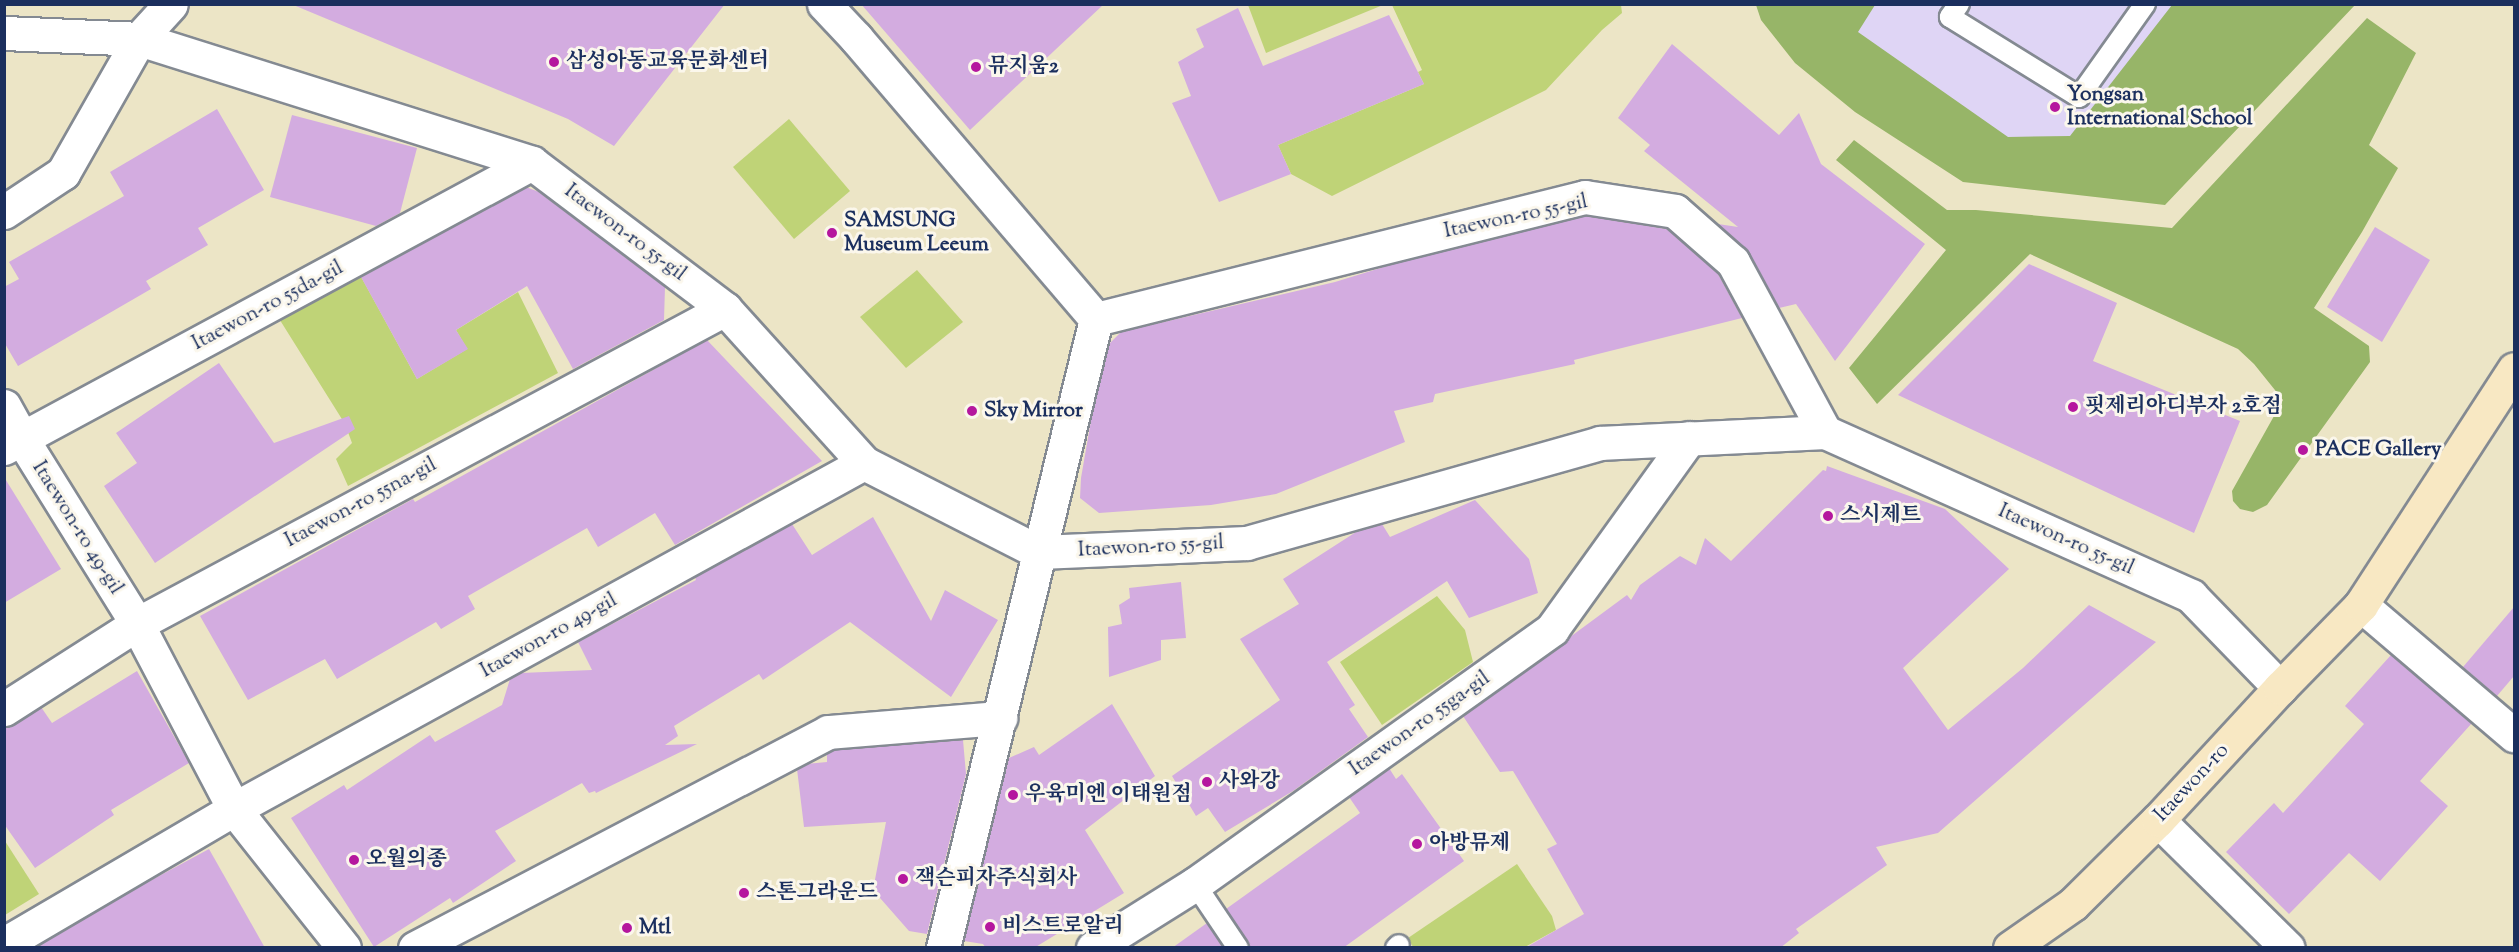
<!DOCTYPE html>
<meta charset="utf-8">
<style>
body{margin:0}
#map{position:relative;width:2519px;height:952px;overflow:hidden;background:#ece5c6;font-family:"Sorts Mill Goudy","Noto Serif KR",serif}
div>[style]{position:absolute}
.built>*{inset:0;background:#dfd5f5}
.green>*{inset:0;background:#bfd377}
.forest>*{inset:0;background:#97b568}
.building>*{inset:0;background:#d3ace0}
.roads{filter:drop-shadow(2px 0 #848a92) drop-shadow(-2px 0 #848a92) drop-shadow(0 2px #848a92) drop-shadow(0 -2px #848a92)}
.lane>*{height:20px;margin:-10px;padding:0 10px;transform-origin:10px;border-radius:10px;background:#fff}
.street>*{height:33px;margin:-16.5px;padding:0 16.5px;transform-origin:16.5px;border-radius:16.5px;background:#fff}
.secondary>*{height:33px;margin:-16.5px;padding:0 16.5px;transform-origin:16.5px;border-radius:16.5px;background:#f8e8c3}
.dots>*{width:16px;height:16px;translate:-50% -50%;box-sizing:border-box;border:3px solid #fbf7ec;border-radius:50%}
span{translate:-50% -50%;white-space:nowrap;text-align:center;line-height:1.15;-webkit-text-stroke:6px #fbf7ec;paint-order:stroke}
.poi-label{font-size:21px;color:#1b2f5e;font-weight:700}
.left{translate:0 -50%;text-align:left}
.street-label{font-size:21px;color:#1b2f5e}
.frame{position:absolute;inset:0;border:6px solid #1b2f5e;pointer-events:none}
</style>
<div id="map">
<div class="built">
<div style="clip-path:polygon(1829px 4px,2251px 5px,2041px 189px,1813px 25px)"></div>
</div>
<div class="green">
<div style="clip-path:polygon(1248px 5px,1383px 5px,1266px 53px)"></div>
<div style="clip-path:polygon(1392px 5px,1621px 5px,1622px 13px,1602px 30px,1546px 90px,1332px 196px,1291px 174px,1278px 145px,1424px 84px,1418px 72px,1422px 70px)"></div>
<div style="clip-path:polygon(789px 119px,850px 191px,794px 239px,733px 167px)"></div>
<div style="clip-path:polygon(917px 270px,963px 322px,906px 368px,860px 317px)"></div>
<div style="clip-path:polygon(359px 273px,417px 379px,467px 349px,456px 330px,518px 292px,558px 373px,348px 486px,336px 459px,352px 443px,345px 424px,278px 317px)"></div>
<div style="clip-path:polygon(1437px 596px,1465px 630px,1473px 662px,1382px 725px,1340px 662px)"></div>
<div style="clip-path:polygon(5px 841px,39px 894px,5px 915px,4px 915px)"></div>
<div style="clip-path:polygon(1517px 864px,1552px 916px,1556px 930px,1525px 947px,1413px 947px,1408px 938px)"></div>
</div>
<div class="forest">
<div style="clip-path:polygon(1756px 5px,1875px 5px,1858px 32px,2008px 137px,2070px 136px,2172px 5px,2355px 5px,2165px 205px,1963px 182px,1855px 112px,1795px 63px,1761px 20px)"></div>
<div style="clip-path:polygon(2367px 18px,2416px 53px,2369px 145px,2398px 168px,2362px 232px,2314px 308px,2369px 346px,2370px 362px,2267px 505px,2253px 512px,2240px 509px,2233px 501px,2232px 491px,2283px 400px,2254px 364px,2238px 349px,2030px 254px,1877px 404px,1849px 368px,1946px 250px,1836px 160px,1854px 140px,1947px 210px,1976px 210px,2172px 228px)"></div>
</div>
<div class="building">
<div style="clip-path:polygon(291px 4px,725px 4px,614px 146px,568px 119px)"></div>
<div style="clip-path:polygon(861px 4px,1104px 4px,970px 130px)"></div>
<div style="clip-path:polygon(1238px 8px,1263px 66px,1389px 15px,1424px 84px,1278px 145px,1291px 174px,1219px 202px,1172px 103px,1191px 96px,1178px 62px,1204px 47px,1196px 29px)"></div>
<div style="clip-path:polygon(1672px 44px,1779px 135px,1799px 113px,1821px 164px,1925px 244px,1835px 361px,1796px 304px,1779px 308px,1749px 253px,1718px 224px,1738px 227px,1644px 151px,1650px 145px,1618px 118px)"></div>
<div style="clip-path:polygon(217px 109px,264px 190px,198px 228px,208px 245px,146px 281px,151px 289px,18px 366px,4px 342px,4px 287px,19px 279px,9px 262px,124px 196px,110px 172px)"></div>
<div style="clip-path:polygon(292px 115px,417px 148px,400px 213px,376px 226px,270px 197px)"></div>
<div style="clip-path:polygon(526px 187px,539px 192px,665px 287px,664px 320px,573px 369px,527px 286px,456px 330px,468px 349px,417px 379px,361px 277px)"></div>
<div style="clip-path:polygon(1586px 216px,1667px 229px,1718px 274px,1742px 318px,1574px 360px,1575px 364px,1435px 394px,1433px 402px,1394px 411px,1405px 442px,1276px 494px,1211px 505px,1099px 513px,1080px 498px,1081px 478px,1093px 409px,1109px 344px,1121px 332px,1335px 282px,1400px 262px)"></div>
<div style="clip-path:polygon(2375px 227px,2430px 260px,2382px 342px,2327px 307px)"></div>
<div style="clip-path:polygon(2029px 264px,2117px 303px,2093px 361px,2240px 421px,2194px 533px,1898px 395px)"></div>
<div style="clip-path:polygon(707px 340px,822px 461px,675px 545px,655px 513px,598px 547px,587px 528px,468px 596px,475px 609px,441px 629px,436px 622px,337px 679px,325px 659px,248px 700px,200px 616px,413px 499px,415px 502px)"></div>
<div style="clip-path:polygon(219px 363px,274px 443px,349px 416px,355px 429px,155px 563px,104px 486px,137px 463px,116px 433px)"></div>
<div style="clip-path:polygon(1827px 466px,1945px 509px,2009px 569px,1903px 668px,1948px 730px,2023px 668px,2089px 605px,2156px 642px,1938px 833px,1876px 847px,1887px 865px,1796px 929px,1799px 933px,1780px 948px,1525px 948px,1584px 914px,1547px 849px,1557px 844px,1513px 771px,1500px 772px,1463px 716px,1627px 595px,1631px 600px,1640px 585px,1680px 556px,1696px 565px,1705px 538px,1731px 561px,1823px 470px,1826px 471px)"></div>
<div style="clip-path:polygon(4px 477px,61px 569px,4px 603px)"></div>
<div style="clip-path:polygon(1475px 500px,1529px 559px,1538px 593px,1469px 618px,1447px 581px,1327px 662px,1355px 705px,1349px 709px,1368px 737px,1293px 791px,1225px 832px,1208px 808px,1196px 816px,1172px 776px,1280px 700px,1240px 639px,1299px 604px,1283px 579px,1356px 532px,1382px 524px,1390px 537px)"></div>
<div style="clip-path:polygon(873px 517px,931px 621px,945px 590px,998px 620px,951px 697px,850px 622px,763px 680px,759px 674px,674px 726px,678px 736px,665px 745px,697px 744px,596px 793px,595px 791px,589px 793px,582px 783px,495px 831px,516px 861px,453px 903px,450px 898px,374px 947px,291px 818px,344px 785px,347px 790px,430px 735px,435px 742px,502px 705px,510px 679px,521px 673px,592px 670px,578px 642px,696px 580px,695px 577px,792px 524px,812px 555px)"></div>
<div style="clip-path:polygon(1181px 582px,1186px 638px,1161px 640px,1161px 660px,1109px 677px,1108px 627px,1122px 624px,1119px 605px,1130px 598px,1129px 588px)"></div>
<div style="clip-path:polygon(2514px 607px,2514px 676px,2497px 696px,2463px 667px)"></div>
<div style="clip-path:polygon(2391px 655px,2472px 723px,2420px 781px,2448px 806px,2380px 881px,2349px 853px,2289px 914px,2226px 852px,2274px 803px,2283px 813px,2364px 724px,2345px 706px)"></div>
<div style="clip-path:polygon(137px 671px,189px 763px,111px 810px,114px 815px,35px 868px,4px 824px,4px 728px,14px 725px,41px 707px,52px 723px)"></div>
<div style="clip-path:polygon(1112px 704px,1155px 776px,1085px 830px,1124px 893px,1034px 948px,986px 948px,983px 944px,964px 941px,1009px 758px,1034px 747px,1039px 755px)"></div>
<div style="clip-path:polygon(963px 740px,966px 774px,927px 934px,909px 931px,873px 890px,886px 822px,804px 827px,797px 769px,806px 764px,827px 762px,827px 754px,833px 750px)"></div>
<div style="clip-path:polygon(1389px 768px,1396px 779px,1402px 774px,1464px 861px,1343px 948px,1250px 948px,1226px 909px,1360px 813px,1349px 797px)"></div>
<div style="clip-path:polygon(209px 849px,265px 948px,35px 948px,122px 896px)"></div>
<div style="clip-path:polygon(1207px 923px,1223px 948px,1172px 948px)"></div>
</div>
<div class="roads">
<div class="lane">
<div style="left:1959px;top:4px;width:16px;rotate:125deg"></div>
<div style="left:1950px;top:17px;width:152px;rotate:31.8deg"></div>
<div style="left:2079px;top:97px;width:114px;rotate:-54.6deg"></div>
<div style="left:1195px;top:884px;width:77px;rotate:56.1deg"></div>
<div style="left:1396px;top:948px;width:4px;rotate:-45deg"></div>
</div>
<div class="street">
<div style="left:824px;top:4px;width:47px;rotate:46.7deg"></div>
<div style="left:856px;top:38px;width:370px;rotate:49.5deg"></div>
<div style="left:4px;top:33px;width:135px;rotate:2.5deg"></div>
<div style="left:139px;top:39px;width:412px;rotate:17.5deg"></div>
<div style="left:532px;top:163px;width:242px;rotate:37.1deg"></div>
<div style="left:725px;top:309px;width:207px;rotate:47.9deg"></div>
<div style="left:864px;top:463px;width:196px;rotate:27deg"></div>
<div style="left:1039px;top:552px;width:208px;rotate:-2.5deg"></div>
<div style="left:1247px;top:543px;width:367px;rotate:-15.8deg"></div>
<div style="left:1600px;top:443px;width:225px;rotate:-2.8deg"></div>
<div style="left:1825px;top:432px;width:401px;rotate:24.1deg"></div>
<div style="left:2191px;top:596px;width:128px;rotate:45.9deg"></div>
<div style="left:4px;top:212px;width:71px;rotate:-33.5deg"></div>
<div style="left:63px;top:173px;width:154px;rotate:-60.4deg"></div>
<div style="left:139px;top:39px;width:47px;rotate:-47.6deg"></div>
<div style="left:4px;top:406px;width:38px;rotate:61deg"></div>
<div style="left:22px;top:439px;width:218px;rotate:58.1deg"></div>
<div style="left:137px;top:624px;width:209px;rotate:62.3deg"></div>
<div style="left:234px;top:809px;width:177px;rotate:51.6deg"></div>
<div style="left:4px;top:448px;width:600px;rotate:-28.36deg"></div>
<div style="left:2361px;top:605px;width:201px;rotate:40.4deg"></div>
<div style="left:4px;top:709px;width:158px;rotate:-32.6deg"></div>
<div style="left:137px;top:624px;width:667px;rotate:-28.18deg"></div>
<div style="left:2158px;top:820px;width:182px;rotate:44.6deg"></div>
<div style="left:4px;top:944px;width:267px;rotate:-30.4deg"></div>
<div style="left:234px;top:809px;width:719px;rotate:-28.78deg"></div>
<div style="left:415px;top:948px;width:466px;rotate:-27.6deg"></div>
<div style="left:828px;top:732px;width:173px;rotate:-4.7deg"></div>
<div style="left:943px;top:948px;width:647px;rotate:-76.33deg"></div>
<div style="left:1096px;top:319px;width:504px;rotate:-14.01deg"></div>
<div style="left:1585px;top:197px;width:91px;rotate:8.8deg"></div>
<div style="left:1675px;top:211px;width:77px;rotate:41.3deg"></div>
<div style="left:1733px;top:262px;width:193px;rotate:61.6deg"></div>
<div style="left:1093px;top:948px;width:120px;rotate:-32.1deg"></div>
<div style="left:1195px;top:884px;width:439px;rotate:-35.5deg"></div>
<div style="left:1552px;top:629px;width:235px;rotate:-54.3deg"></div>
</div>
<div class="secondary">
<div style="left:2010px;top:948px;width:77px;rotate:-34.9deg"></div>
<div style="left:2073px;top:904px;width:120px;rotate:-44.7deg"></div>
<div style="left:2158px;top:820px;width:180px;rotate:-47.3deg"></div>
<div style="left:2280px;top:688px;width:116px;rotate:-45.7deg"></div>
<div style="left:2361px;top:605px;width:281px;rotate:-57deg"></div>
</div>
</div>
<div class="dots">
<div style="left:554px;top:62px;background:#b5179e"></div>
<div style="left:976px;top:67px;background:#b5179e"></div>
<div style="left:2055px;top:107px;background:#b5179e"></div>
<div style="left:832px;top:233px;background:#b5179e"></div>
<div style="left:2073px;top:407px;background:#b5179e"></div>
<div style="left:972px;top:411px;background:#b5179e"></div>
<div style="left:2303px;top:450px;background:#b5179e"></div>
<div style="left:1828px;top:516px;background:#b5179e"></div>
<div style="left:1207px;top:782px;background:#b5179e"></div>
<div style="left:1013px;top:795px;background:#b5179e"></div>
<div style="left:1417px;top:844px;background:#b5179e"></div>
<div style="left:354px;top:860px;background:#b5179e"></div>
<div style="left:903px;top:879px;background:#b5179e"></div>
<div style="left:744px;top:893px;background:#b5179e"></div>
<div style="left:990px;top:927px;background:#b5179e"></div>
<div style="left:627px;top:928px;background:#b5179e"></div>
</div>
<div class="poi-label">
<span class="left" style="left:566px;top:62px">삼성아동교육문화센터</span>
<span class="left" style="left:988px;top:67px">뮤지움2</span>
<span class="left" style="left:2067px;top:107px">Yongsan<br>International School</span>
<span class="left" style="left:844px;top:233px">SAMSUNG<br>Museum Leeum</span>
<span class="left" style="left:2085px;top:407px">핏제리아디부자 2호점</span>
<span class="left" style="left:984px;top:411px">Sky Mirror</span>
<span class="left" style="left:2315px;top:450px">PACE Gallery</span>
<span class="left" style="left:1840px;top:516px">스시제트</span>
<span class="left" style="left:1219px;top:782px">사와강</span>
<span class="left" style="left:1025px;top:795px">우육미엔 이태원점</span>
<span class="left" style="left:1429px;top:844px">아방뮤제</span>
<span class="left" style="left:366px;top:860px">오월의종</span>
<span class="left" style="left:915px;top:879px">잭슨피자주식회사</span>
<span class="left" style="left:756px;top:893px">스톤그라운드</span>
<span class="left" style="left:1002px;top:927px">비스트로알리</span>
<span class="left" style="left:639px;top:928px">Mtl</span>
</div>
<div class="street-label">
<span style="left:1516px;top:217px;rotate:-12deg">Itaewon-ro 55-gil</span>
<span style="left:625px;top:233px;rotate:37deg">Itaewon-ro 55-gil</span>
<span style="left:268px;top:306px;rotate:-28deg">Itaewon-ro 55da-gil</span>
<span style="left:361px;top:503px;rotate:-28deg">Itaewon-ro 55na-gil</span>
<span style="left:77px;top:528px;rotate:58deg">Itaewon-ro 49-gil</span>
<span style="left:2066px;top:540px;rotate:24deg">Itaewon-ro 55-gil</span>
<span style="left:1151px;top:547px;rotate:-3deg">Itaewon-ro 55-gil</span>
<span style="left:549px;top:636px;rotate:-29deg">Itaewon-ro 49-gil</span>
<span style="left:1420px;top:724px;rotate:-35deg">Itaewon-ro 55ga-gil</span>
<span style="left:2192px;top:783px;rotate:-47deg">Itaewon-ro</span>
</div>
<div class="frame"></div>
</div>
